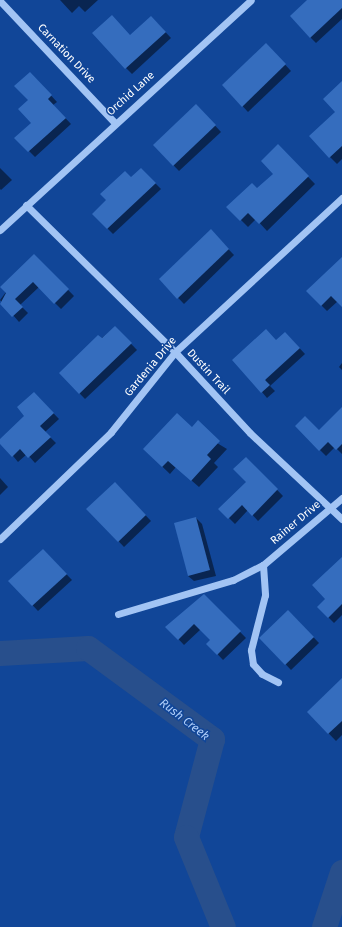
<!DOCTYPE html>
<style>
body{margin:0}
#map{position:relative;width:342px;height:927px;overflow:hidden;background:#114698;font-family:"Fira Sans",sans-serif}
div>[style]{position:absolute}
.shadow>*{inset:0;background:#0007}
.river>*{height:25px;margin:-12.5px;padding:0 12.5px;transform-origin:12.5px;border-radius:12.5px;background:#284f8c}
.building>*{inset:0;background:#356dbe}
.minor>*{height:7px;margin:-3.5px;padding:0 3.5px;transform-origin:3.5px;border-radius:3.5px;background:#a2c4f4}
span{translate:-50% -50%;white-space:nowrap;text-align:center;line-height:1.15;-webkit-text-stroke:3px #114698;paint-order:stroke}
.street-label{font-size:11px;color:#fff}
.water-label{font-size:12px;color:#afcefa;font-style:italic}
</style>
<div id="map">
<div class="shadow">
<div style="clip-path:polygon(60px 0,98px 0,85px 12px,79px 6px,72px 13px)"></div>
<div style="clip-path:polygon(309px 0,342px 0,342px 19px,316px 43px,310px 37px)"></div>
<div style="clip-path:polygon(157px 23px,171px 38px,132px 74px,126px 68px,131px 36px)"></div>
<div style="clip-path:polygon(266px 44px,291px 71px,248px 112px,223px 85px)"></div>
<div style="clip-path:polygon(36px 79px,57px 102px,53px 105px,71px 124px,35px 157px,16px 138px,32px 123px,29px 100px)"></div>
<div style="clip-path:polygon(342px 83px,342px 159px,337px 164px,330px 157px)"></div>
<div style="clip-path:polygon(196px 105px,221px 132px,179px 171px,154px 145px)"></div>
<div style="clip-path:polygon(278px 146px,315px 184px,267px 231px,256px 219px,248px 227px,228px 207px,257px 190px,274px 174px)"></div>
<div style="clip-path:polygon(0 168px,12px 180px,1px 190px,0 189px)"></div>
<div style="clip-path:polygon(141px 169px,161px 189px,113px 234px,93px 214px)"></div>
<div style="clip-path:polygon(211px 231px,234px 255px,184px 304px,160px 279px)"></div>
<div style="clip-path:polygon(34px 255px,74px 296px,61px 309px,39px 287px,20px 305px,28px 313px,19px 322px,0 300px)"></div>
<div style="clip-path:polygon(342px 258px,342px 306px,338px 301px,327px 311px,307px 291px)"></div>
<div style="clip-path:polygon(115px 327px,137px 350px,85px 399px,60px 373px)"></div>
<div style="clip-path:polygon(291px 339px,305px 354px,270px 386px,275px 391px,267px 398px,262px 392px,276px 341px)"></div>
<div style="clip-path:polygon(342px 363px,342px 370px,339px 367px)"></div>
<div style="clip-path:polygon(34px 393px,59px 419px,45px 432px,56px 443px,35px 463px,27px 454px,18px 462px,0 440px,26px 416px)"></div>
<div style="clip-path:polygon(342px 417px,342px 454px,335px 447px,326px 456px,296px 426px,319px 432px)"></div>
<div style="clip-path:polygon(192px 428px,227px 449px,214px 463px,218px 467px,199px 487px,176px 467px,170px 474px,144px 449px)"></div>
<div style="clip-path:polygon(246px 458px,283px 496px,258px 521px,248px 510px,235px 524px,220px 509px,247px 482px)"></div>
<div style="clip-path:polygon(0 478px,8px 487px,0 495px)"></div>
<div style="clip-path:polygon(115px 483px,151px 521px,124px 547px,88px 509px)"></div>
<div style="clip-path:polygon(196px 518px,202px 524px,216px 576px,194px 581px,188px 576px)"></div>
<div style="clip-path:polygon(43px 550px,72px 580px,38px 611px,10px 581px)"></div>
<div style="clip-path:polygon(342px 562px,342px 615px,334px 623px,318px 607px,326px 599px)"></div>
<div style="clip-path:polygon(204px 595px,246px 638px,223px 660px,208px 644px,212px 640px,201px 629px,184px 645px,167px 627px)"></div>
<div style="clip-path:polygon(288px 611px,319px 643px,291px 670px,261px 638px)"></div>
<div style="clip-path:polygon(342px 679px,342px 735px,336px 741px,308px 712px)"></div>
</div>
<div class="river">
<div style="left:0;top:653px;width:88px;rotate:-3.3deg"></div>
<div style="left:88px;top:648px;width:154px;rotate:36.3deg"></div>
<div style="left:212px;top:739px;width:101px;rotate:104.9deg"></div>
<div style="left:186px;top:837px;width:97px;rotate:67.7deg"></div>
<div style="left:324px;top:927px;width:58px;rotate:-71.9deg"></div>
</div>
<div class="building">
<div style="clip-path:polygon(307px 0,342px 0,342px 8px,310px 38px,290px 16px)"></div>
<div style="clip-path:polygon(112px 15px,130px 35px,151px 16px,166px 32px,125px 69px,92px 33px)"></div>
<div style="clip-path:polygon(266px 43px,286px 64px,242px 107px,222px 85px)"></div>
<div style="clip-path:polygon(30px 72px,52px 95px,48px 99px,66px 118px,28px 152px,14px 138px,31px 123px,18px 109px,28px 100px,14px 86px)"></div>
<div style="clip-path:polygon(342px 81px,342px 146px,329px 158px,309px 136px,335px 112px,323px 99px)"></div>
<div style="clip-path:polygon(196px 104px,216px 125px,173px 166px,153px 145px)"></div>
<div style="clip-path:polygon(278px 144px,309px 176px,259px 224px,248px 213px,240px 221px,226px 207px,252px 183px,257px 188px,273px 174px,261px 161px)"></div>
<div style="clip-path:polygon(141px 168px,156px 183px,107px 229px,92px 214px,106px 200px,100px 194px,125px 171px,131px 177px)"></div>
<div style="clip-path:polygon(211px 229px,229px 249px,177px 299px,159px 279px)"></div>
<div style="clip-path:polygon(34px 254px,69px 289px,54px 304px,33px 282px,15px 299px,23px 307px,12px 317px,0 304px,6px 293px,0 287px)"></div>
<div style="clip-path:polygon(342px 257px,342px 307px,331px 296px,321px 306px,306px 291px)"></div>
<div style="clip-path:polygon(115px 326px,132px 343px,79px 394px,59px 373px,98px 335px,102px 338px)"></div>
<div style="clip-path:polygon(266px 329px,276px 340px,285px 332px,300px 348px,265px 380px,270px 385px,261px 393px,232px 360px)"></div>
<div style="clip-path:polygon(34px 392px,54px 413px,40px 426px,51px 437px,28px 458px,20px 449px,12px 457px,0 444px,0 439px,24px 416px,17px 407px)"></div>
<div style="clip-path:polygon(342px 407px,342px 444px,336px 450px,328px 442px,319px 451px,295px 426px,305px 416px,319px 430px)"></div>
<div style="clip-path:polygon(177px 413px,192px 427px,198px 420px,220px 441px,207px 455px,211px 459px,191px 481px,168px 461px,162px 467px,143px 449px)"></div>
<div style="clip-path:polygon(246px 457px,278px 489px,252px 516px,242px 505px,228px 519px,218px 509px,246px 482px,233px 469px)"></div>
<div style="clip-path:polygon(115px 482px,146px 515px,118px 542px,86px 509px)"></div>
<div style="clip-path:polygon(196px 517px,210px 570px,188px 576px,174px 523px)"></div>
<div style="clip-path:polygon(43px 549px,67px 574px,32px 606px,8px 581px)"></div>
<div style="clip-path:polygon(342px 557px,342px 604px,328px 618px,317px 607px,325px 599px,312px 585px)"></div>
<div style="clip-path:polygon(204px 594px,241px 631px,217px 655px,206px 644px,210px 640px,194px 624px,178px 640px,165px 627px)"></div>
<div style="clip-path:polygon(288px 610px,314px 637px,285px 665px,259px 638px)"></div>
<div style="clip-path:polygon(342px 678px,342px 721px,328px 734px,307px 712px)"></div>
</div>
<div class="minor">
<div style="left:0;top:1px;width:168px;rotate:46.7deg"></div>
<div style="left:26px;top:205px;width:209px;rotate:44.6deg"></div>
<div style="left:175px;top:352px;width:110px;rotate:47.2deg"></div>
<div style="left:250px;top:433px;width:126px;rotate:43.1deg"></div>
<div style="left:0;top:230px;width:340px;rotate:-42.5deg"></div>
<div style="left:0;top:539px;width:154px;rotate:-43.9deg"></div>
<div style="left:111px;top:432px;width:102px;rotate:-51.3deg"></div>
<div style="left:175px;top:352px;width:227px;rotate:-42.7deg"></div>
<div style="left:263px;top:565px;width:30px;rotate:86deg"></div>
<div style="left:265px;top:595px;width:57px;rotate:104.3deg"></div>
<div style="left:251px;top:650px;width:14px;rotate:82deg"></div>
<div style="left:253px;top:664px;width:13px;rotate:48deg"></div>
<div style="left:262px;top:674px;width:18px;rotate:27deg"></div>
<div style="left:118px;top:614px;width:120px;rotate:-16.5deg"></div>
<div style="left:233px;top:580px;width:34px;rotate:-27deg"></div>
<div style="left:263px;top:565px;width:104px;rotate:-40.3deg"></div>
</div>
<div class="street-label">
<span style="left:66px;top:54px;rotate:46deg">Carnation Drive</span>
<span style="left:131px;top:94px;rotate:-42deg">Orchid Lane</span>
<span style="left:151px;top:367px;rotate:-50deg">Gardenia Drive</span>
<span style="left:208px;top:372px;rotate:47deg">Dustin Trail</span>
<span style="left:296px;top:523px;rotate:-40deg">Rainer Drive</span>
</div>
<div class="water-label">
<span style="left:184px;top:720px;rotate:38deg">Rush Creek</span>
</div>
</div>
